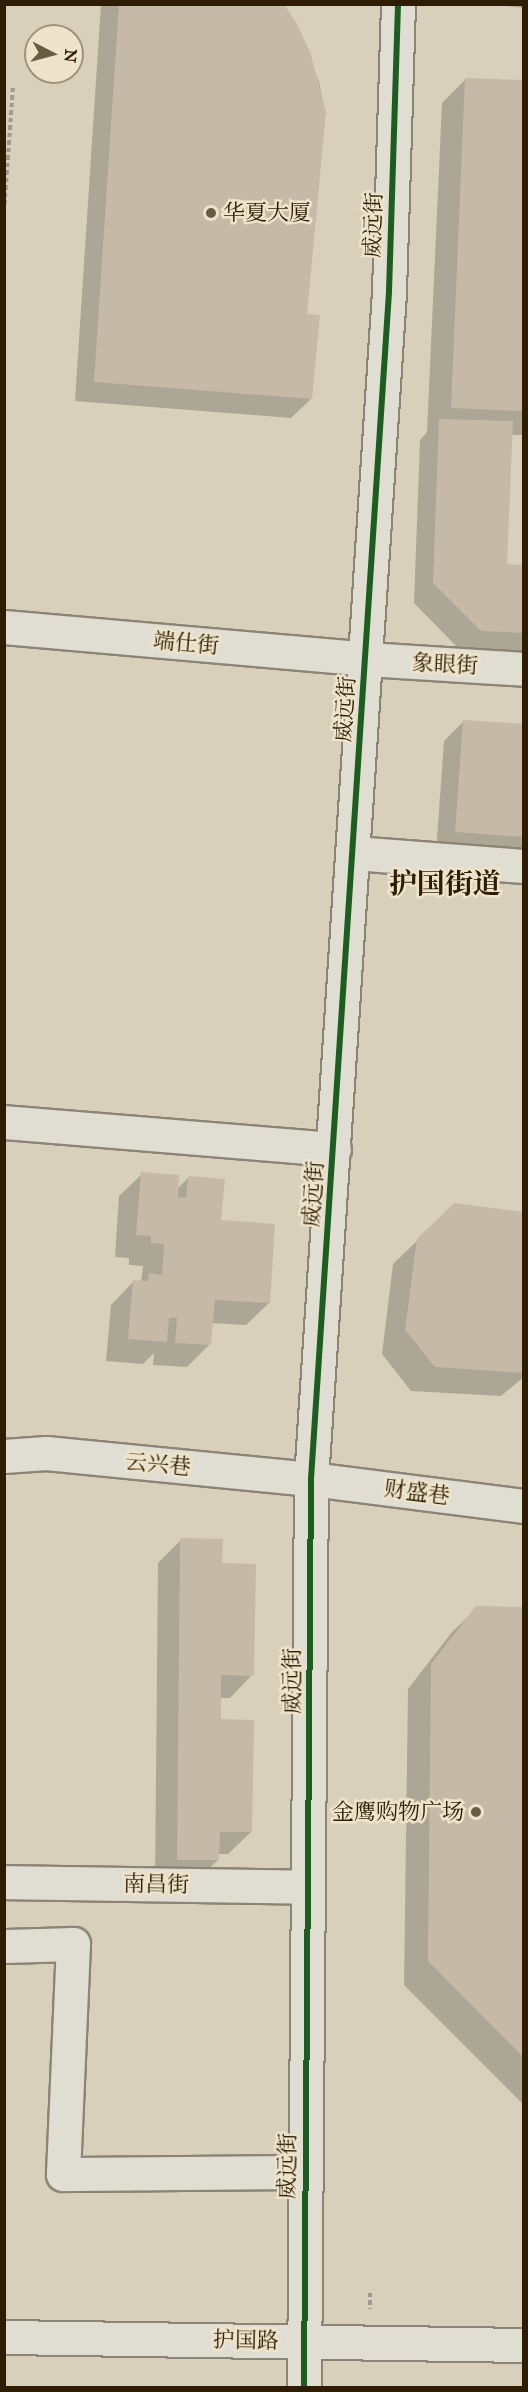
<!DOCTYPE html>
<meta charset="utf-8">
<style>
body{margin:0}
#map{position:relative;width:528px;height:2392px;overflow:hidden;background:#d8d0bb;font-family:"IM FELL Great Primer","Noto Serif SC",serif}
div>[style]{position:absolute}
.shadow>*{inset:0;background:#0003}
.building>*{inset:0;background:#c6b9a7}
.path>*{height:4px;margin-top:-2px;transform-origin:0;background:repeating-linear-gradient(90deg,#9f9a8f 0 4.5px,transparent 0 7.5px)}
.roads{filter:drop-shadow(2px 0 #8c8575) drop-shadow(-2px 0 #8c8575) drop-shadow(0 2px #8c8575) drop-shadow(0 -2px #8c8575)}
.minor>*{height:33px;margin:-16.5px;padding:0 16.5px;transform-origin:16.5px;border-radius:16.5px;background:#e0ddd2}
.cycleway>*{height:6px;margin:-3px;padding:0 3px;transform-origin:3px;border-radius:3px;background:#1b5e20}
.dots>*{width:16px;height:16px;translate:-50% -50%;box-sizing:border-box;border:3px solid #ede4cb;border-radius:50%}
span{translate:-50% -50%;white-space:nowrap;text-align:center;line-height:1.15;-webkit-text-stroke:5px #ede4cb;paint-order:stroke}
.poi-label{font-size:22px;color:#2e1d02}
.left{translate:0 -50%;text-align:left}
.right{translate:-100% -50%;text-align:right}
.street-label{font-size:22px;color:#2e1d02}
.district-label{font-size:28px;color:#2e1d02;font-weight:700}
.frame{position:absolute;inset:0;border:6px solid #2e1d02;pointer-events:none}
.north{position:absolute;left:24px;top:24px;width:60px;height:60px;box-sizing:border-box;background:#ede4cb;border:2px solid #a1947b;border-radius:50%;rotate:96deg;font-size:16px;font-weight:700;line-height:24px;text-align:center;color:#2e1d02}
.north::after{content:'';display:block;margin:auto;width:21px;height:27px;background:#6a5c43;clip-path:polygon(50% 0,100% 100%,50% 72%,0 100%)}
</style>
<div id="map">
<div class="shadow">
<div style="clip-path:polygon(101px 4px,282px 4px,295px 25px,319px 82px,325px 112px,306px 315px,311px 399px,291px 418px,75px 401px)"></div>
<div style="clip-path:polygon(489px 4px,524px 4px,524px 8px)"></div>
<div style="clip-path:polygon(466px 79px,524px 82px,524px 435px,511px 435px,505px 565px,524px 566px,524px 653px,460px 650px,414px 603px,420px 440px,427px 432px,442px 103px)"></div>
<div style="clip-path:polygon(463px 722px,524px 725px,524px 858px,436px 852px,444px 741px)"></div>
<div style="clip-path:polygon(142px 1174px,177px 1189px,188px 1178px,220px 1222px,269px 1303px,246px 1325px,211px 1323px,209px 1345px,187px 1367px,153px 1365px,154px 1353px,143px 1364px,106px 1361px,111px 1305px,133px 1282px,141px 1282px,143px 1266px,129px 1265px,129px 1258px,115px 1257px,119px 1196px)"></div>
<div style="clip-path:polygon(524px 1214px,524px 1377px,501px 1396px,411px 1391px,382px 1354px,393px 1264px,418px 1240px)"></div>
<div style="clip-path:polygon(181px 1540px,221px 1565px,252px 1675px,230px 1698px,219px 1698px,219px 1721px,251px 1832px,228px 1854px,218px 1854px,218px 1860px,195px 1882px,155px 1882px,158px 1563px)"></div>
<div style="clip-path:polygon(477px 1608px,524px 1609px,524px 2105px,404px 1985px,408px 1689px,452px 1632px)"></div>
</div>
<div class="building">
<div style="clip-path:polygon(119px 4px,284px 4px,297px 24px,310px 52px,326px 112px,307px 314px,320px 315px,312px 399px,94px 382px)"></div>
<div style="clip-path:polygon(465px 78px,524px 80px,524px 411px,451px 408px)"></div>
<div style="clip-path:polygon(439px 419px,513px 421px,507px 564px,524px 565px,524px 633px,481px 631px,433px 583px)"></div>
<div style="clip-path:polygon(463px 720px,524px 724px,524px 837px,455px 832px)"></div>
<div style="clip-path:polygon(141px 1172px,179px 1175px,178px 1197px,186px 1198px,188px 1176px,225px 1179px,221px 1220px,275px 1224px,270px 1303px,215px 1300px,211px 1345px,175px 1343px,177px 1318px,169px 1318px,167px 1342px,128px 1339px,133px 1280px,148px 1281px,149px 1273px,162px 1275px,164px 1244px,151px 1243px,151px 1236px,136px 1235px)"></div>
<div style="clip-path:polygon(454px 1203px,524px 1212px,524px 1373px,435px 1367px,405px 1330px,417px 1239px)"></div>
<div style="clip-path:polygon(180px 1538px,223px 1539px,222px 1563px,256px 1564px,254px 1676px,221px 1675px,221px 1719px,254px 1720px,252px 1832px,220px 1832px,219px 1860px,177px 1860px)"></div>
<div style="clip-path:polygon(476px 1606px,524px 1607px,524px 2058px,428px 1961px,431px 1664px)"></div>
</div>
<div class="path">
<div style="left:4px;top:212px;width:125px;rotate:-85.9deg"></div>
<div style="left:370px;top:2293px;width:16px;rotate:90deg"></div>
</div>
<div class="roads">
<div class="minor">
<div style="left:4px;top:627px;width:364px;rotate:5deg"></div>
<div style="left:367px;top:659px;width:157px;rotate:3.6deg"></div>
<div style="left:354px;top:853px;width:170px;rotate:4.4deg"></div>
<div style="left:4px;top:1122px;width:331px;rotate:4.7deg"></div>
<div style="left:4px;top:1456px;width:42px;rotate:-4.1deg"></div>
<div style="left:46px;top:1453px;width:266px;rotate:5.6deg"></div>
<div style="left:311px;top:1479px;width:215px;rotate:7.2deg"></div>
<div style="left:4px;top:1882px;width:304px;rotate:0.9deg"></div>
<div style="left:4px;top:1946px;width:69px;rotate:-1.7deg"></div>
<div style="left:73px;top:1944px;width:230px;rotate:92.5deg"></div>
<div style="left:63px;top:2174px;width:242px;rotate:-0.5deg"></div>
<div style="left:4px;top:2337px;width:520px;rotate:0.88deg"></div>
<div style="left:304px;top:2388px;width:909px;rotate:-89.56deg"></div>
<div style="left:311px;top:1479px;width:1191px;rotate:-86.24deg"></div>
<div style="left:389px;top:291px;width:287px;rotate:-88.2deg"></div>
</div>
</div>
<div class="cycleway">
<div style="left:304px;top:2388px;width:909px;rotate:-89.56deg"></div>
<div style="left:311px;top:1479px;width:1191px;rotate:-86.24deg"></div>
<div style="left:389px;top:291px;width:287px;rotate:-88.2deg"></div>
</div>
<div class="dots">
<div style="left:211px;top:213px;background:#6a5c43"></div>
<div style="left:476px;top:1812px;background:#6a5c43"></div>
</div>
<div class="poi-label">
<span class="left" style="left:223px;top:213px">华夏大厦</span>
<span class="right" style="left:464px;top:1812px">金鹰购物广场</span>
</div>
<div class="street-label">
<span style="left:373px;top:225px;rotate:-88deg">威远街</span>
<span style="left:186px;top:643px;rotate:5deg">端仕街</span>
<span style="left:445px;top:664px;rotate:3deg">象眼街</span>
<span style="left:345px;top:709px;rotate:-86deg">威远街</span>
<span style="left:313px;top:1194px;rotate:-86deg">威远街</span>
<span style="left:158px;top:1464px;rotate:5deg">云兴巷</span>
<span style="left:417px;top:1492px;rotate:7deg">财盛巷</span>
<span style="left:292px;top:1681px;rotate:-90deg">威远街</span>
<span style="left:156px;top:1884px;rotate:1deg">南昌街</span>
<span style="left:287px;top:2166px;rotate:-89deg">威远街</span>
<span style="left:246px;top:2340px;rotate:1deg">护国路</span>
</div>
<div class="district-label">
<span style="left:445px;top:884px">护国街道</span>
</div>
<div class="frame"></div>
<div class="north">N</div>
</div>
